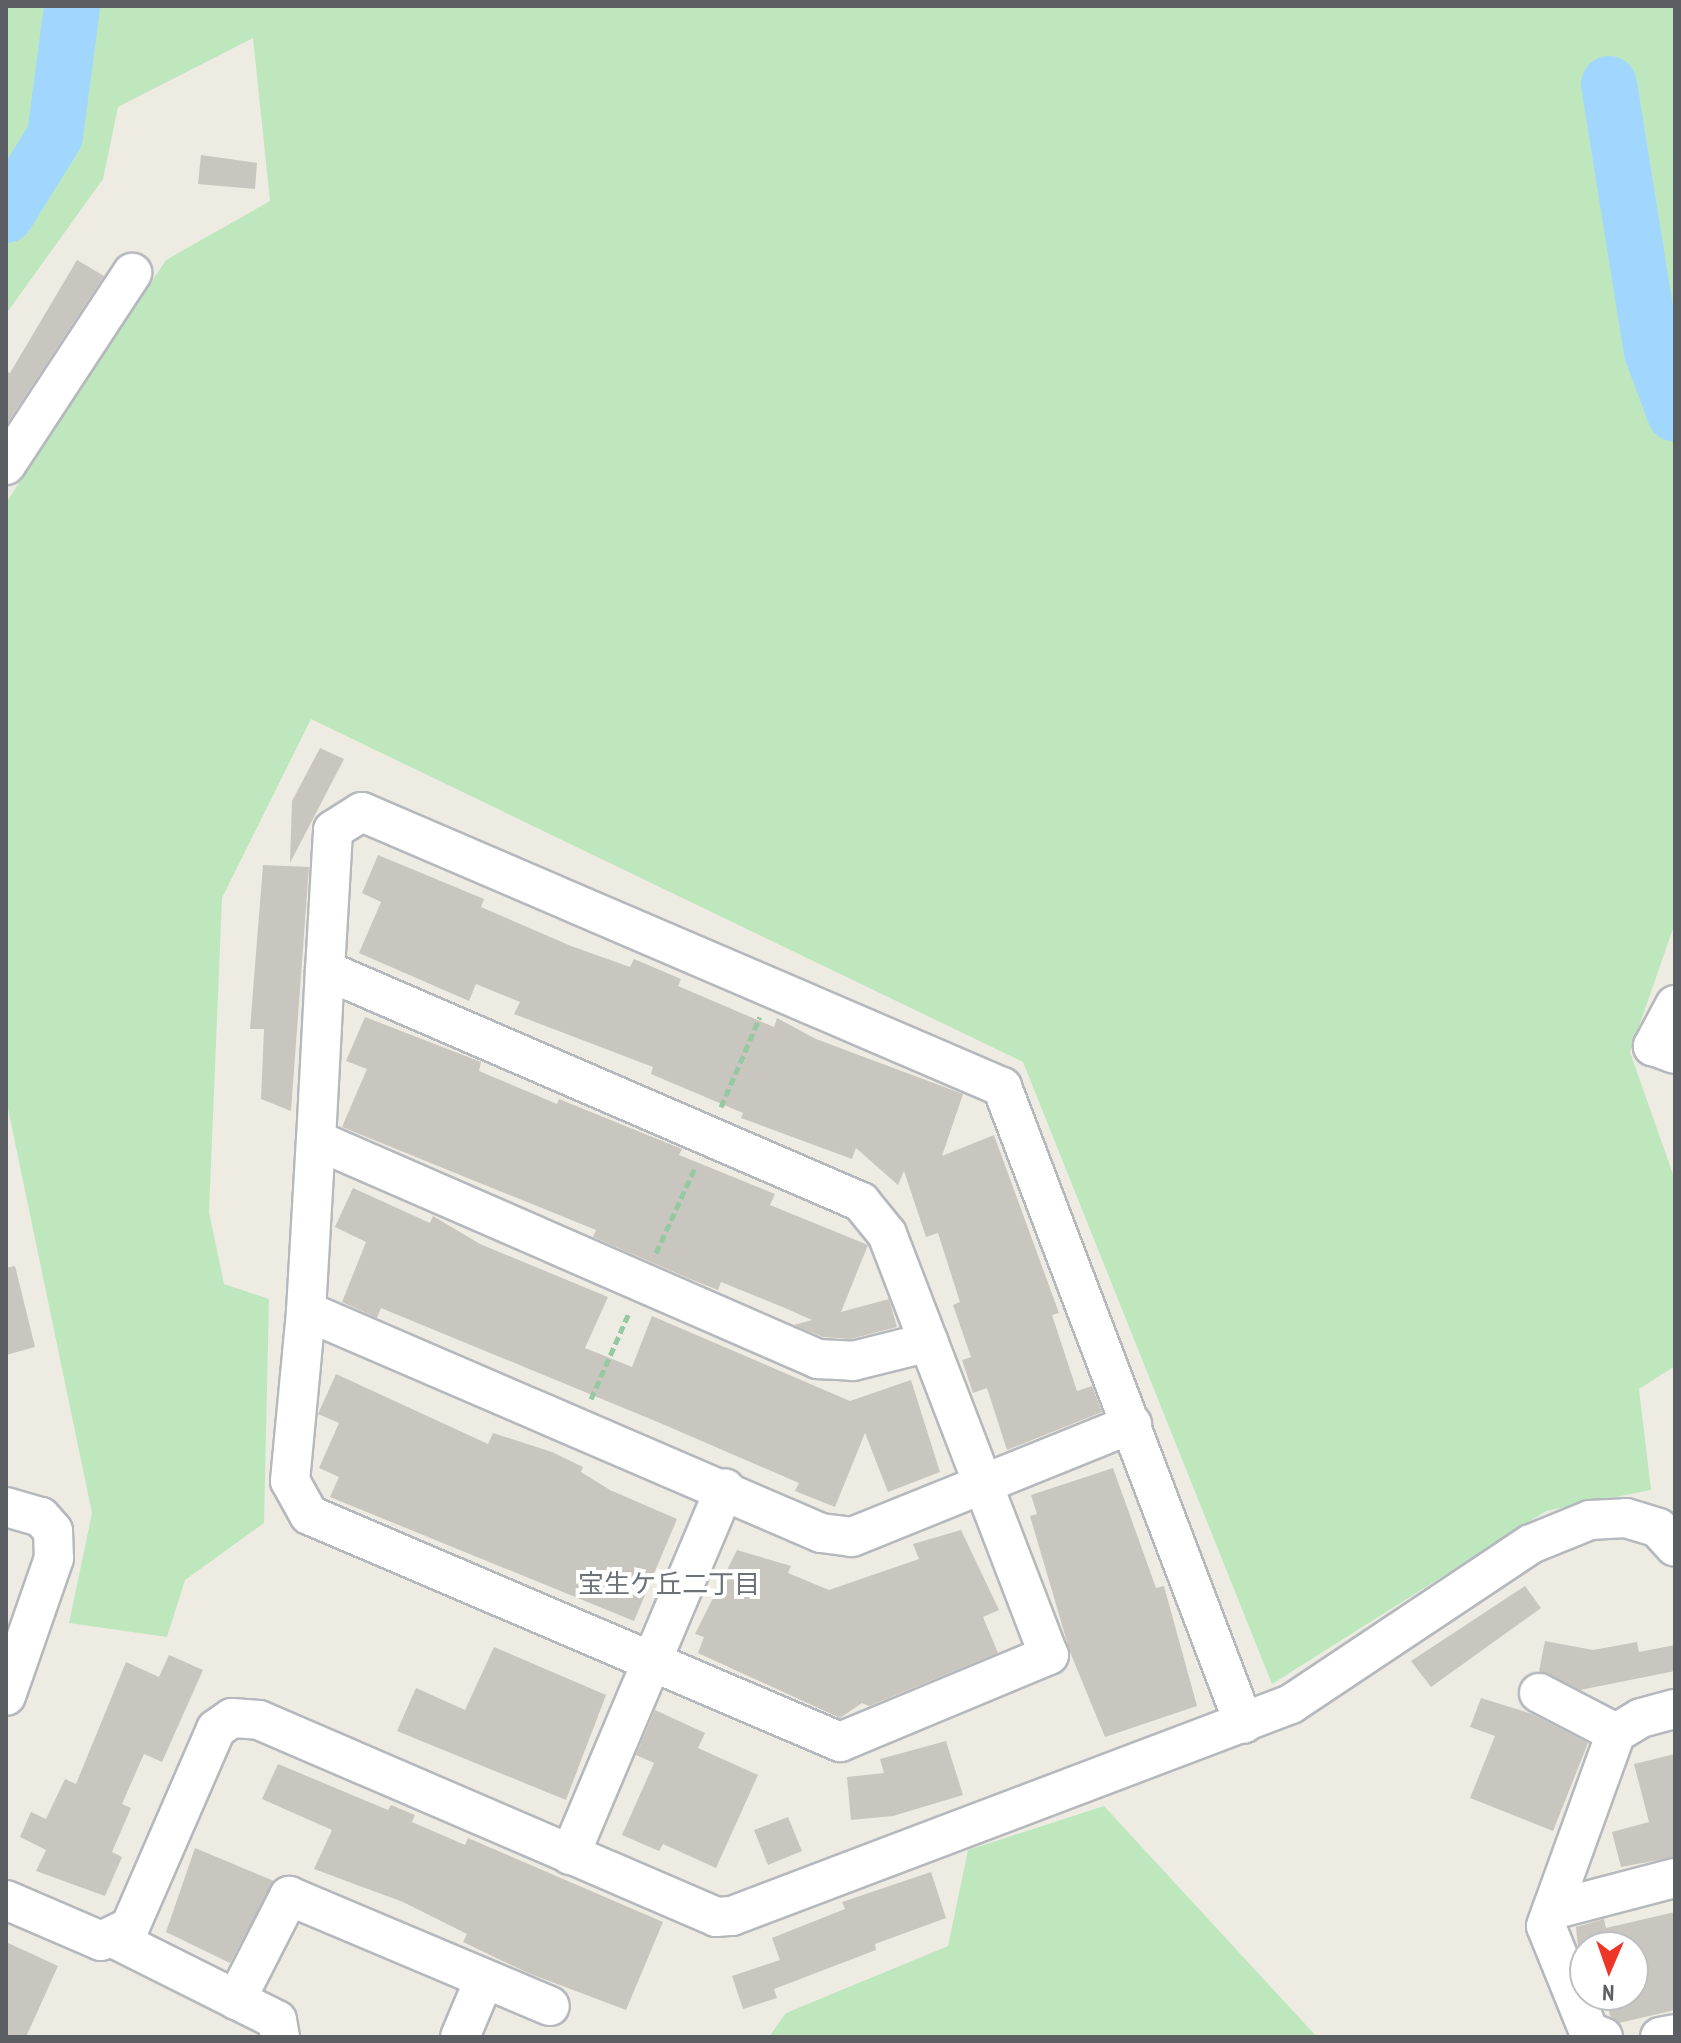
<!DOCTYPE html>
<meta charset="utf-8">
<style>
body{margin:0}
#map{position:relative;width:1681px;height:2043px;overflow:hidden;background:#eeebe2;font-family:"PT Sans Narrow","Noto Sans JP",sans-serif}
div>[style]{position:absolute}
.green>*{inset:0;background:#bee7be}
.river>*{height:56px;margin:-28px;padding:0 28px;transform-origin:28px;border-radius:28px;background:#a1d7ff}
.building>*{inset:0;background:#c9c6bf}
.path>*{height:5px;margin-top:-2.5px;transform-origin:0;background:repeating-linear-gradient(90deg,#96c8a4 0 8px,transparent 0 12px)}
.roads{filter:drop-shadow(2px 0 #b5b8bd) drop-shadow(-2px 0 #b5b8bd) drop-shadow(0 2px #b5b8bd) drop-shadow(0 -2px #b5b8bd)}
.minor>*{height:38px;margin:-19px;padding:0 19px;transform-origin:19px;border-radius:19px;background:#fff}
span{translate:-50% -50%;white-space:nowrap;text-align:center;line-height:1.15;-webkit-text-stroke:8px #fff;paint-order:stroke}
.neighbourhood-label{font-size:26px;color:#6b7176}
.frame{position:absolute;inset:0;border:8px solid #5b5f64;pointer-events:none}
.north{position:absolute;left:1569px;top:1931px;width:80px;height:80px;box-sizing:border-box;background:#fff;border:2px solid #bdbfc1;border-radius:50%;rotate:182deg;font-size:22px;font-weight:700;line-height:32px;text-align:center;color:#5b5f64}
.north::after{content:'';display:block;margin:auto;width:28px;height:36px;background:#ee3528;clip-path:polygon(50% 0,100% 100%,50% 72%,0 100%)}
</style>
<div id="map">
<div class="green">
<div style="clip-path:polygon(6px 6px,1675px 6px,1675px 923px,1630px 1052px,1675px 1180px,1675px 1366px,1639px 1389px,1651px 1490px,1546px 1511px,1272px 1684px,1023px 1062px,311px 719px,222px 898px,209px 1212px,224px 1284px,269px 1299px,264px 1523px,185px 1580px,167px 1637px,69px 1623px,92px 1513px,6px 1099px,6px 503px,166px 260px,270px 201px,253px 38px,118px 107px,103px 179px,6px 314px)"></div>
<div style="clip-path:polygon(1104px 1806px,1317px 2037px,769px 2037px,786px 2013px,948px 1946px,968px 1850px)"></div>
</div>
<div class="river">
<div style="left:1609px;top:84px;width:271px;rotate:80.9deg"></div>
<div style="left:1652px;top:352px;width:66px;rotate:69.6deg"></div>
<div style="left:6px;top:215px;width:93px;rotate:-58.2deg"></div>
<div style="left:55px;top:136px;width:131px;rotate:-82.5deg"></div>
</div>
<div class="building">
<div style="clip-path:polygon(201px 155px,257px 163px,255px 189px,198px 184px)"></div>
<div style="clip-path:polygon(77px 260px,104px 276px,6px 425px,6px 371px,10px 373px)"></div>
<div style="clip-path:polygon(320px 748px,344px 759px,290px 863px,292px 801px)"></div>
<div style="clip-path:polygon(378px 855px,484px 899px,481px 907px,571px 946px,630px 967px,634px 959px,681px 979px,678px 986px,774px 1027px,777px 1018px,816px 1039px,963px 1094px,942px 1156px,994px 1135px,1059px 1313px,1052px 1315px,1077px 1391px,1092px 1386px,1102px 1412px,1007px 1450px,987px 1388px,973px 1393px,962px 1360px,971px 1357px,953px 1305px,960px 1302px,938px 1233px,926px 1237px,904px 1171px,898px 1185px,856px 1148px,852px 1159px,741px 1118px,743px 1113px,651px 1074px,653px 1067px,514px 1014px,520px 1002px,476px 984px,469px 1001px,359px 953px,381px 902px,362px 893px)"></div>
<div style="clip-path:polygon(263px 865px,309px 867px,291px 1111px,261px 1099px,264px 1029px,250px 1029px)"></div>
<div style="clip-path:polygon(365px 1017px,481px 1062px,479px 1071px,557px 1104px,559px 1099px,682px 1149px,679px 1155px,775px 1194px,770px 1205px,868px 1245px,841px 1312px,889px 1299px,897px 1327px,851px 1339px,823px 1337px,794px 1325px,812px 1320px,785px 1308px,721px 1282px,718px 1290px,690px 1279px,593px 1237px,596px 1230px,342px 1127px,367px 1069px,346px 1061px)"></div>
<div style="clip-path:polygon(353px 1188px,430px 1223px,433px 1216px,480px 1244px,608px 1297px,585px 1348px,632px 1367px,652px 1316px,850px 1401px,911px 1380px,940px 1472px,888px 1492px,865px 1433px,835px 1507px,795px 1491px,799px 1483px,660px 1423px,381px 1308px,377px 1318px,342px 1302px,366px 1242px,335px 1227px)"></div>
<div style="clip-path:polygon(15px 1266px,35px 1347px,6px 1355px,6px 1268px)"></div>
<div style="clip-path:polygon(336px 1374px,488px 1444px,493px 1433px,552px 1452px,583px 1467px,581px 1472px,610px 1490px,677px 1519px,634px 1621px,330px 1497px,339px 1477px,319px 1468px,339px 1423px,318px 1414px)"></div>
<div style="clip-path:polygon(1113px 1468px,1156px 1588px,1164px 1586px,1197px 1706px,1105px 1737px,1070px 1652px,1030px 1516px,1037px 1514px,1031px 1495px)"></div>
<div style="clip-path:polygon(961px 1530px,999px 1610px,983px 1617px,998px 1653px,869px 1706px,862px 1703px,840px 1718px,698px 1653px,704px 1637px,695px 1634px,737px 1550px,791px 1566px,788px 1573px,829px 1590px,919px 1559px,913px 1544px)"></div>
<div style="clip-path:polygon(1525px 1586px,1541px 1608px,1431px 1687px,1411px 1661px)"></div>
<div style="clip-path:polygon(1545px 1641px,1593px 1650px,1637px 1642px,1639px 1652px,1675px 1645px,1675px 1671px,1580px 1690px,1539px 1671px)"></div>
<div style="clip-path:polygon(494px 1647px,606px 1695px,566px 1800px,397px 1731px,416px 1688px,465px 1710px)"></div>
<div style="clip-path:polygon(169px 1655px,203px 1670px,162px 1762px,144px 1754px,122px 1804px,131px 1808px,112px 1852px,122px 1857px,105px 1896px,36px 1871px,46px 1850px,20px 1837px,31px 1812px,46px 1819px,65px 1779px,76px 1784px,126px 1662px,159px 1677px)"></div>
<div style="clip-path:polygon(1481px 1698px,1532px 1714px,1588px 1743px,1553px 1831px,1470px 1798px,1495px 1736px,1470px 1727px)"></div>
<div style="clip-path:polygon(655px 1710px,705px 1733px,698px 1748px,758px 1775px,716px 1868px,663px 1844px,659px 1851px,622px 1835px,654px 1763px,636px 1755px)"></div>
<div style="clip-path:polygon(946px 1741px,963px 1795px,893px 1816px,851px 1820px,847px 1777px,884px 1773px,880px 1759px)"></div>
<div style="clip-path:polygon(1675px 1754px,1675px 1857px,1621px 1867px,1612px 1832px,1649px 1822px,1634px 1764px)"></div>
<div style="clip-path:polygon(278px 1764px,388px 1810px,391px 1805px,415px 1815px,412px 1822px,465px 1845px,468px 1838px,663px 1922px,626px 2010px,528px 1973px,463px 1942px,467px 1934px,403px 1902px,314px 1869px,332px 1830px,262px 1799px)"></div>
<div style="clip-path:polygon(788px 1817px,802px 1851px,768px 1865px,754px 1830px)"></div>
<div style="clip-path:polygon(195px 1848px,274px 1881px,230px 1963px,166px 1932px)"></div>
<div style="clip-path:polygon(931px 1872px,946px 1918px,875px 1944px,876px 1950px,774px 1989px,777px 1998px,743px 2009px,732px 1976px,780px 1960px,772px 1938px,845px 1909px,842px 1902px)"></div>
<div style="clip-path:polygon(1675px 1912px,1675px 2010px,1619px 2023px,1610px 2016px,1606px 1995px,1633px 1995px,1633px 1947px,1578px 1947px,1576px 1927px,1604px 1919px,1606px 1928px)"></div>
<div style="clip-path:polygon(6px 1942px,58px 1966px,26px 2037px,6px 2037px)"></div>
</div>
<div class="path">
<div style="left:721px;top:1107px;width:98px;rotate:-66.6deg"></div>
<div style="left:656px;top:1253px;width:94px;rotate:-65.4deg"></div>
<div style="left:591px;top:1399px;width:94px;rotate:-66.2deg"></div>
</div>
<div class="roads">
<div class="minor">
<div style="left:6px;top:465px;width:230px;rotate:-56.7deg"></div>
<div style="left:325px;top:970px;width:584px;rotate:23.4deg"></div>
<div style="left:861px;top:1202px;width:41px;rotate:50.9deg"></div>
<div style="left:887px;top:1234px;width:451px;rotate:69deg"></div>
<div style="left:1049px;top:1655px;width:226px;rotate:157.4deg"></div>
<div style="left:840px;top:1742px;width:577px;rotate:-156.85deg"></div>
<div style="left:309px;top:1515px;width:39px;rotate:-119deg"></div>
<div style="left:290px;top:1481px;width:171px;rotate:-84.6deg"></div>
<div style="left:306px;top:1311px;width:171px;rotate:-86.7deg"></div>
<div style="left:316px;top:1140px;width:170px;rotate:-87deg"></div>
<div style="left:325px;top:970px;width:140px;rotate:-86.7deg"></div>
<div style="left:333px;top:830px;width:34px;rotate:-32deg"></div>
<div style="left:362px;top:812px;width:697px;rotate:23.25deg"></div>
<div style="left:1002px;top:1087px;width:681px;rotate:69.2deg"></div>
<div style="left:1675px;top:1005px;width:47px;rotate:118.2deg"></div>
<div style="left:1653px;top:1046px;width:23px;rotate:20deg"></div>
<div style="left:316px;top:1140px;width:548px;rotate:23.57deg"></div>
<div style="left:818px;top:1359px;width:35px;rotate:3deg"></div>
<div style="left:853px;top:1361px;width:78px;rotate:-14deg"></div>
<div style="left:306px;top:1311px;width:561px;rotate:23.32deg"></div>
<div style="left:821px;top:1533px;width:31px;rotate:7deg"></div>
<div style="left:852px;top:1537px;width:302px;rotate:-22deg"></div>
<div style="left:6px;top:1507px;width:36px;rotate:16deg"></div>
<div style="left:41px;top:1517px;width:18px;rotate:49deg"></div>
<div style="left:53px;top:1531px;width:27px;rotate:88deg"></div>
<div style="left:54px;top:1558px;width:146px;rotate:109.2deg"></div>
<div style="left:1539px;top:1693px;width:87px;rotate:27.5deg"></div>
<div style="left:570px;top:1855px;width:398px;rotate:-67.1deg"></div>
<div style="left:6px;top:1900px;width:103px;rotate:23.3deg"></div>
<div style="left:101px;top:1941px;width:32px;rotate:-26deg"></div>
<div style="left:130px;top:1927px;width:216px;rotate:-66.5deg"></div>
<div style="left:216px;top:1729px;width:19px;rotate:-35deg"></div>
<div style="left:232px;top:1718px;width:27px;rotate:4deg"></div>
<div style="left:259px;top:1720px;width:498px;rotate:23.3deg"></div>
<div style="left:716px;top:1917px;width:16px;rotate:-4deg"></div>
<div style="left:732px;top:1916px;width:598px;rotate:-20.77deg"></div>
<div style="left:1291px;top:1704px;width:288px;rotate:-33.7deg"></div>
<div style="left:1531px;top:1544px;width:64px;rotate:-22.1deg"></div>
<div style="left:1590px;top:1520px;width:36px;rotate:-3deg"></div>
<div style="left:1626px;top:1518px;width:34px;rotate:17deg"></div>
<div style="left:1658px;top:1528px;width:25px;rotate:48deg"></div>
<div style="left:1552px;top:1910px;width:127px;rotate:-14.6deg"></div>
<div style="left:115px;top:1939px;width:181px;rotate:26.6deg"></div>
<div style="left:277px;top:2020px;width:17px;rotate:80deg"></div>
<div style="left:236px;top:2000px;width:117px;rotate:-63deg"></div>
<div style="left:289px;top:1896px;width:283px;rotate:22.9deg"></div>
<div style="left:460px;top:2037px;width:62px;rotate:-67.2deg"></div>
<div style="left:1603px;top:2037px;width:15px;rotate:-160deg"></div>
<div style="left:1589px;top:2032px;width:114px;rotate:-112.1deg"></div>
<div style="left:1546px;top:1926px;width:205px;rotate:-70.1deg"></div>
<div style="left:1616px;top:1733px;width:29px;rotate:-31deg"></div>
<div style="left:1641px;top:1718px;width:35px;rotate:-15deg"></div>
<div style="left:1660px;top:2037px;width:15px;rotate:-11deg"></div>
</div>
</div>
<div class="neighbourhood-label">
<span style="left:669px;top:1584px">宝生ケ丘二丁目</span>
</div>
<div class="frame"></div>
<div class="north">N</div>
</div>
